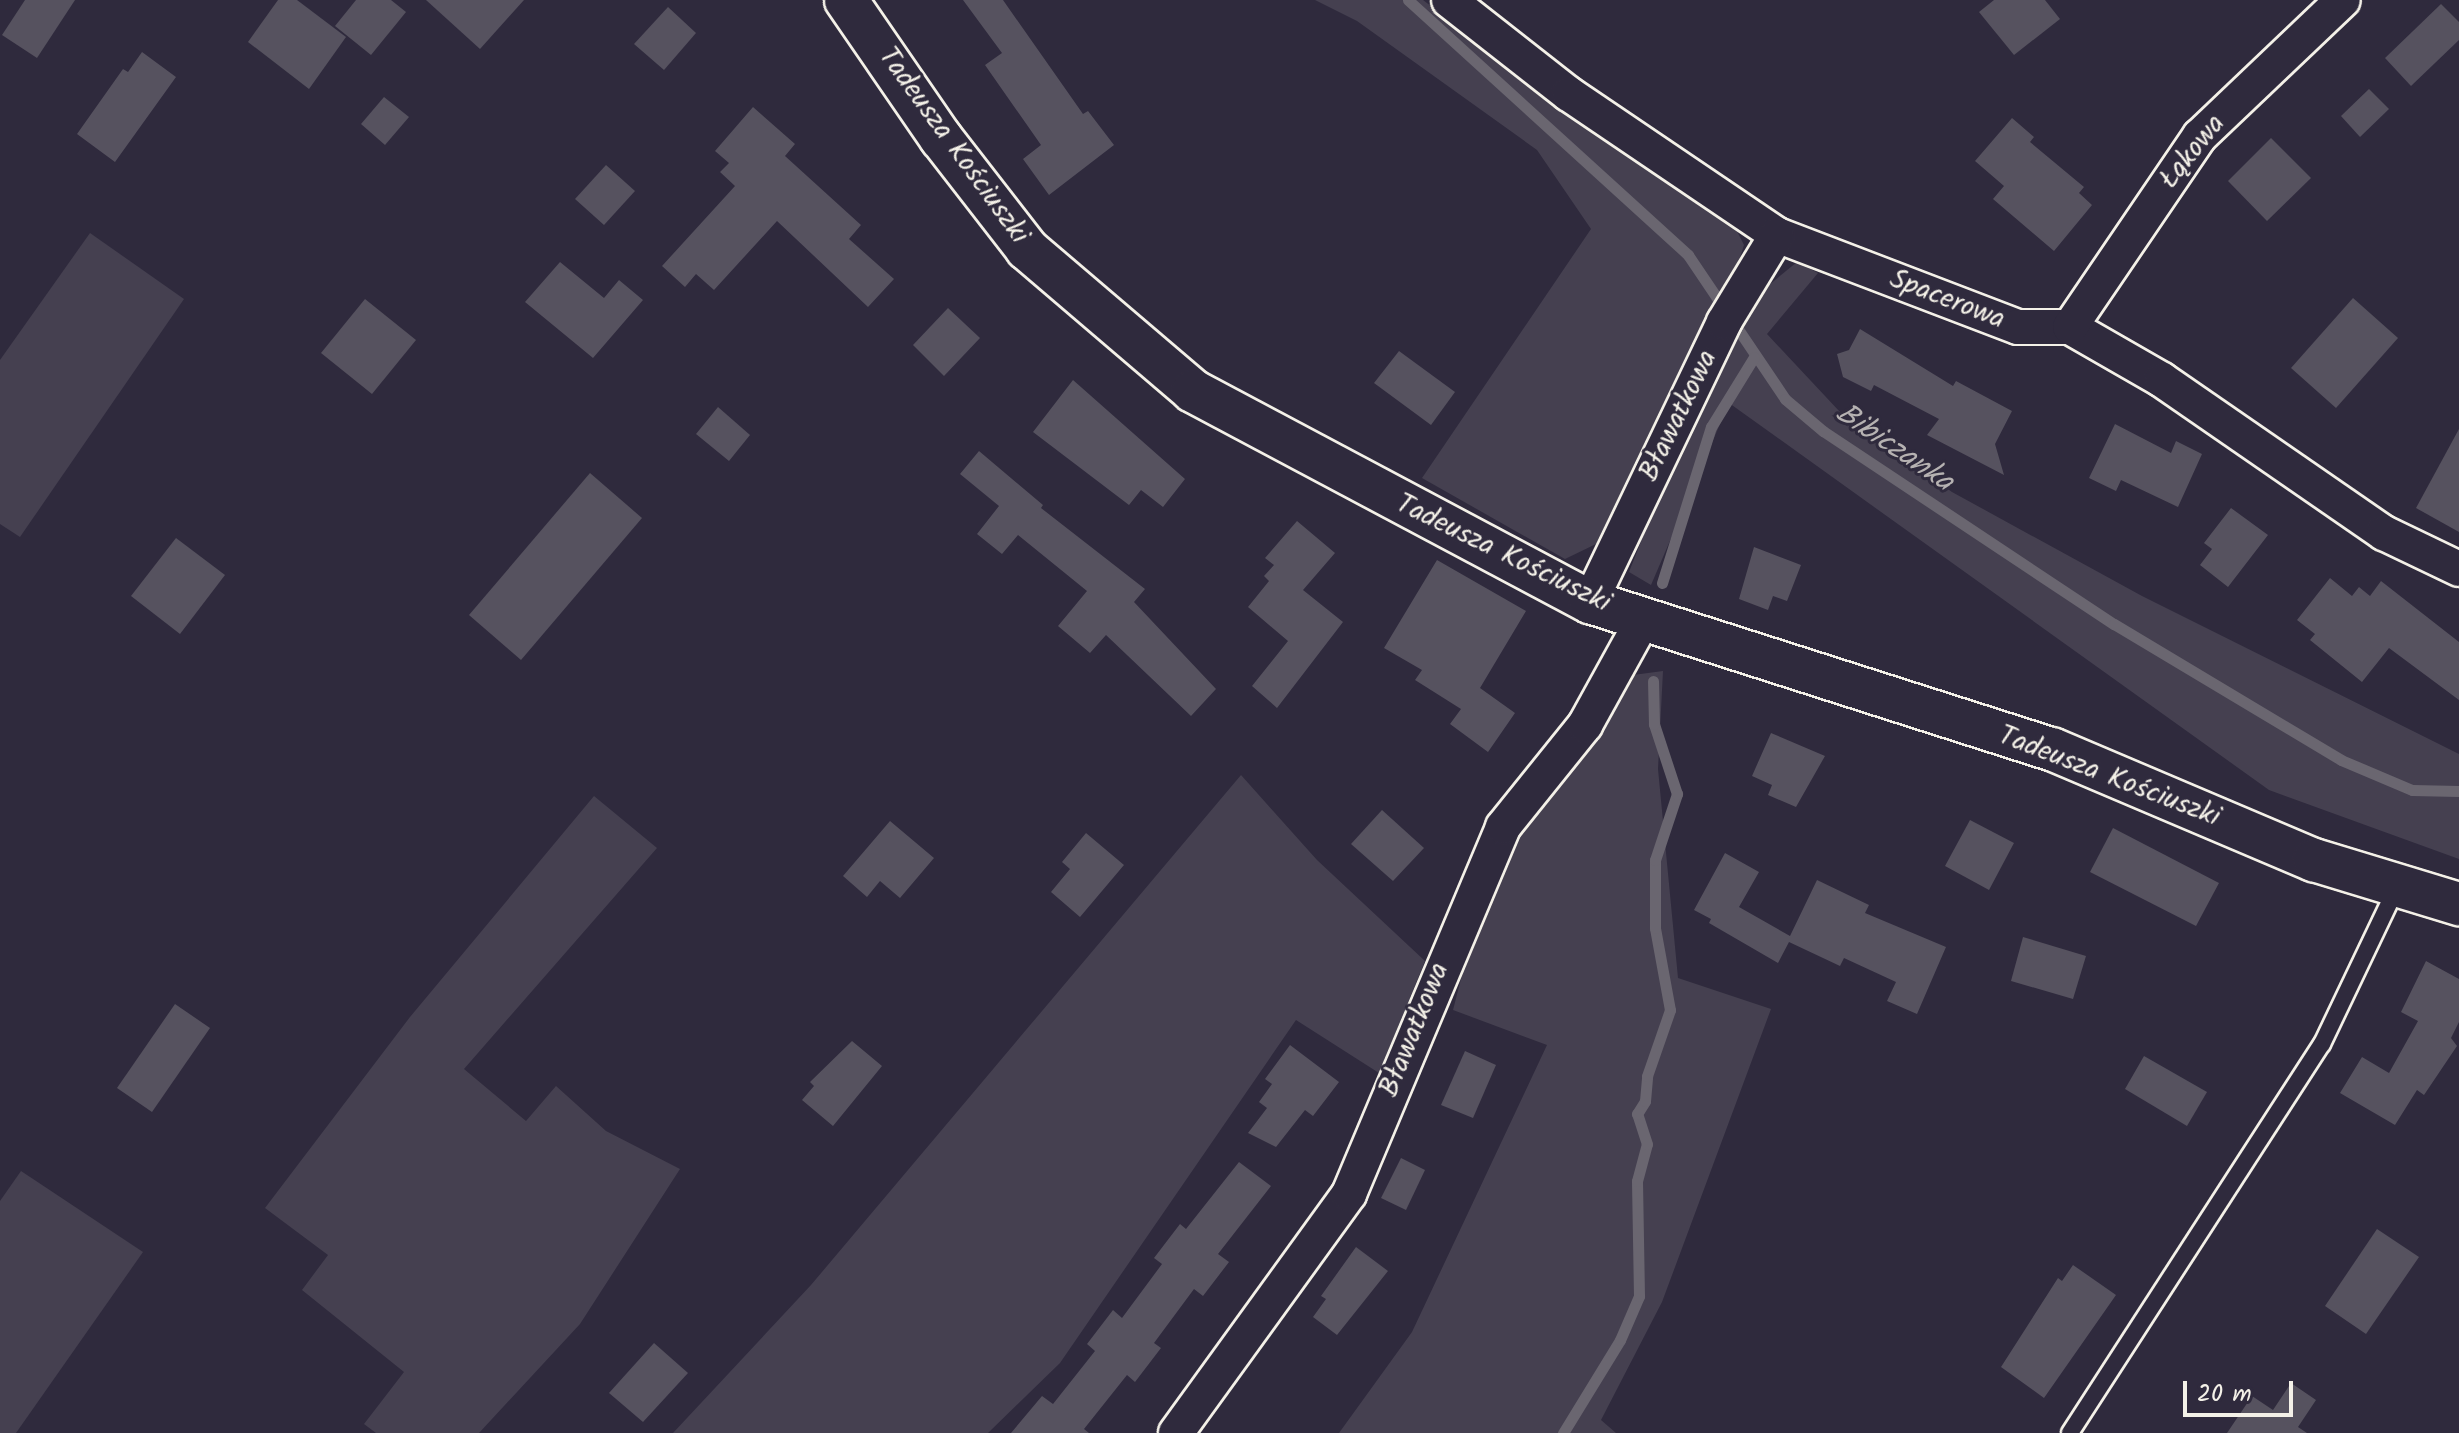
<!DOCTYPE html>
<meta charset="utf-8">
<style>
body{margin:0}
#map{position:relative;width:2459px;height:1433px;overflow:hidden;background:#2f2a3d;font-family:Kalam,sans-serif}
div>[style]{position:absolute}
.green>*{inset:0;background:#454050}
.stream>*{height:11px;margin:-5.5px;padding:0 5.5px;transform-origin:5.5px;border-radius:5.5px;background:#6a6670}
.building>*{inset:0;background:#56525f}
.roads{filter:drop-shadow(2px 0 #f4f1e8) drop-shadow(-2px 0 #f4f1e8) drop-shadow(0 2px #f4f1e8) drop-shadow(0 -2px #f4f1e8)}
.service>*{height:16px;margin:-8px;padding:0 8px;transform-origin:8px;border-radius:8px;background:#2f2a3d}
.minor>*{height:34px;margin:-17px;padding:0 17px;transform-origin:17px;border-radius:17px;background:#2f2a3d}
.tertiary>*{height:42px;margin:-21px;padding:0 21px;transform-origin:21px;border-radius:21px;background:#2f2a3d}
span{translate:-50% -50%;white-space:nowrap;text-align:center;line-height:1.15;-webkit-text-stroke:6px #2f2a3d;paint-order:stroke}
.street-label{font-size:28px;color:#f4f1e8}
.water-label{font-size:30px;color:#b6b2b2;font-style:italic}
.scale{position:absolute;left:2183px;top:1381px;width:110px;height:36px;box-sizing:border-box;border:4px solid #f4f1e8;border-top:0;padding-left:10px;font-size:24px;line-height:28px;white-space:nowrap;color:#f4f1e8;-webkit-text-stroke:6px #2f2a3d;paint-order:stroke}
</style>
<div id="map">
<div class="green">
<div style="clip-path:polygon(1315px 0,1423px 0,1597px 132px,1729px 215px,1744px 245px,1727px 298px,1700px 341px,1690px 348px,1596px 544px,1565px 559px,1422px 478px,1591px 229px,1537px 150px,1357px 21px)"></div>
<div style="clip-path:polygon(90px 233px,184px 299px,20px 537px,0 524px,0 360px)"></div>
<div style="clip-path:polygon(1797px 262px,1818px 273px,1767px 334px,1840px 412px,1952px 492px,2142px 596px,2459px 754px,2459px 859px,2269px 790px,1729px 403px,1651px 585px,1629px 572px,1704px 383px,1747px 303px)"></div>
<div style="clip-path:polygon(1663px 671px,1658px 769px,1678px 978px,1771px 1009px,1662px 1302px,1601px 1420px,1616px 1433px,1339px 1433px,1412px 1332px,1547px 1045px,1453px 1010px,1485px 886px,1530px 811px,1633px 675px)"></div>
<div style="clip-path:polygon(1241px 775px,1317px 860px,1425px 961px,1379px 1073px,1296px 1020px,1060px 1363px,988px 1433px,673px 1433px,811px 1285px)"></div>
<div style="clip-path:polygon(594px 796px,657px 848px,464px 1069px,526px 1121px,556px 1086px,606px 1131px,680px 1169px,580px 1324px,479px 1433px,376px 1433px,364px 1424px,404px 1372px,302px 1290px,328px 1255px,265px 1208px,410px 1017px)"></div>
<div style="clip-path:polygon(21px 1171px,143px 1252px,16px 1433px,0 1433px,0 1201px)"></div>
</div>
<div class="stream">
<div style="left:1408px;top:0;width:379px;rotate:42.3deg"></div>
<div style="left:1688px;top:255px;width:174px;rotate:56deg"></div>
<div style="left:1785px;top:399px;width:50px;rotate:40.1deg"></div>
<div style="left:1823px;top:431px;width:349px;rotate:33.6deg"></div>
<div style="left:2114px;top:624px;width:265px;rotate:30.9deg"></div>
<div style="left:2341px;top:760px;width:77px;rotate:22.9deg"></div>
<div style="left:2412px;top:790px;width:47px;rotate:1.2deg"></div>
<div style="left:1662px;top:583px;width:164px;rotate:-72.6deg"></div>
<div style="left:1711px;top:427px;width:82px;rotate:-58.4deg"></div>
<div style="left:1563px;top:1433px;width:109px;rotate:-58.5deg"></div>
<div style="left:1620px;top:1340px;width:48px;rotate:-66.6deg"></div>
<div style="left:1639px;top:1296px;width:115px;rotate:-91deg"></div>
<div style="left:1637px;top:1181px;width:38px;rotate:-75deg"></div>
<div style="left:1647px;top:1144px;width:32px;rotate:-108deg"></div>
<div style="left:1637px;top:1114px;width:15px;rotate:-58deg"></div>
<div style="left:1645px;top:1101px;width:25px;rotate:-85deg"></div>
<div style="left:1647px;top:1076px;width:70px;rotate:-70.8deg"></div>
<div style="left:1670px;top:1010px;width:83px;rotate:-100.4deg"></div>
<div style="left:1655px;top:928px;width:68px;rotate:-90deg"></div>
<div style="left:1655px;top:860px;width:70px;rotate:-71.6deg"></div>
<div style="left:1677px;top:794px;width:74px;rotate:-108.2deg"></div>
<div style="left:1654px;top:724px;width:43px;rotate:-91.3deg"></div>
</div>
<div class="building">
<div style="clip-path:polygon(25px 0,75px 0,37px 58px,2px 35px)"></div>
<div style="clip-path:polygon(278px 0,297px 0,346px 37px,309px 89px,248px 42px)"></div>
<div style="clip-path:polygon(356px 0,391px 0,406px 12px,371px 55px,335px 26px)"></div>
<div style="clip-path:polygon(426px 0,524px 0,480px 49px)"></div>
<div style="clip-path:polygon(963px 0,1003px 0,1083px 114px,1088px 111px,1114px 145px,1049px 195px,1023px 159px,1041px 145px,985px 65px,1002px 53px)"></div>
<div style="clip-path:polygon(1994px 0,2045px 0,2060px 19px,2014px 55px,1979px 12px)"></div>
<div style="clip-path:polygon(2441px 4px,2459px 22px,2459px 40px,2411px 86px,2385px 58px)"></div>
<div style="clip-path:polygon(668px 7px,696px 33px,664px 70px,634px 44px)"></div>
<div style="clip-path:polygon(142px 52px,176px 77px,115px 162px,77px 134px,123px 69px,128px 72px)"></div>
<div style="clip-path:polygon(2369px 89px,2389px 109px,2360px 137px,2341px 116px)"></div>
<div style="clip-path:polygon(384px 97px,409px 117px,385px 145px,361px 124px)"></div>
<div style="clip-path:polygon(753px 107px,795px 144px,785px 156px,861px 225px,849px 239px,894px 279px,868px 307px,777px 221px,714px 290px,696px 274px,685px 287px,662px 266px,735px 186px,720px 172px,729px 163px,715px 151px)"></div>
<div style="clip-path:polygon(2012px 118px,2034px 137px,2030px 142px,2084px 187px,2079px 193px,2092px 205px,2054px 251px,1993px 199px,2004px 186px,1975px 161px)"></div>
<div style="clip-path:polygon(2271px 138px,2311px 178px,2267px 221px,2228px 181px)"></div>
<div style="clip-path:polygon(606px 165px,635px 191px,604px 225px,575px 199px)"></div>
<div style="clip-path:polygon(560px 262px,604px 298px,619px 280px,643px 300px,593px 358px,525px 302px)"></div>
<div style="clip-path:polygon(2353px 298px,2398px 338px,2336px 408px,2291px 368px)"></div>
<div style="clip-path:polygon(365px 299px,416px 340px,372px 394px,321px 353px)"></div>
<div style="clip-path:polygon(948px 308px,980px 338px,944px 376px,913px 345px)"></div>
<div style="clip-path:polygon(1860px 329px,1953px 386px,1956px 381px,2012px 411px,1995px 444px,2004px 475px,1927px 435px,1939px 419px,1874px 385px,1871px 391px,1843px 377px,1837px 354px,1849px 350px)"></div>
<div style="clip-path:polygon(1399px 351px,1455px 392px,1431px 425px,1374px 383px)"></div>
<div style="clip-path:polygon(1073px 380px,1185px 479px,1163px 507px,1141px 490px,1129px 505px,1033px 432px)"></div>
<div style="clip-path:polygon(718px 407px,750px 435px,729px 461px,696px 434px)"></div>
<div style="clip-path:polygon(2115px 424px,2171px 453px,2176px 441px,2202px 454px,2178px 507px,2121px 480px,2116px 491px,2089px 478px)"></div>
<div style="clip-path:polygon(2459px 429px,2459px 532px,2416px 508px)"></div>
<div style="clip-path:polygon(979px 451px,1043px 505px,1041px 508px,1145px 589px,1134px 602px,1216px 689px,1191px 716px,1106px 635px,1090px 653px,1058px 626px,1087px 591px,1018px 535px,1002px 554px,977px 534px,999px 506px,960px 474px)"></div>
<div style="clip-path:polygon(590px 473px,642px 518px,521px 660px,469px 615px)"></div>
<div style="clip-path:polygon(2231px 508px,2268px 535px,2228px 587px,2200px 565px,2212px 549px,2204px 543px)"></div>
<div style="clip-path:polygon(1297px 521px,1335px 553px,1303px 590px,1343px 622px,1277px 708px,1252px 686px,1288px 641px,1248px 607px,1269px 581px,1264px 576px,1274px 565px,1265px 558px)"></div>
<div style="clip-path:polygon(176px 538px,225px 575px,180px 634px,131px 596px)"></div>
<div style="clip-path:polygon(1754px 547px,1801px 565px,1787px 601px,1773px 596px,1768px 610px,1739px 599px)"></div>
<div style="clip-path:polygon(1437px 560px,1526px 611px,1480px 688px,1515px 713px,1488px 752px,1450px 724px,1461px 709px,1415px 680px,1422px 670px,1384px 648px)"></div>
<div style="clip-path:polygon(2330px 578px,2352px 596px,2359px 587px,2370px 596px,2381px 581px,2459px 642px,2459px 700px,2389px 648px,2362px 682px,2310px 640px,2315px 634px,2297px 620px)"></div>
<div style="clip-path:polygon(1771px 733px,1825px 756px,1796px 807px,1768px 795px,1772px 785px,1752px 776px)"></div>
<div style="clip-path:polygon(1382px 810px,1424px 848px,1393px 881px,1351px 844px)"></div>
<div style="clip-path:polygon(1970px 820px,2014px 843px,1989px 890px,1945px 866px)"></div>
<div style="clip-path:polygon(890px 821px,934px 858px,900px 898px,880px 881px,867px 897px,843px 876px)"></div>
<div style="clip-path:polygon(2113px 828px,2219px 883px,2196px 926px,2090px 872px)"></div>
<div style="clip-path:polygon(1086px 833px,1124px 865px,1080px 917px,1051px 892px,1070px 869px,1062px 862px)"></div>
<div style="clip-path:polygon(1725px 853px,1759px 872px,1739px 907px,1790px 936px,1817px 880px,1869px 905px,1865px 913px,1946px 947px,1917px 1014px,1887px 1001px,1896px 982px,1844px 958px,1840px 966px,1789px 942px,1778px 963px,1709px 923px,1711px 919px,1694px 910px)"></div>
<div style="clip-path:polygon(2023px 937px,2086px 956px,2073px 999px,2011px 981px)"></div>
<div style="clip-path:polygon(2426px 961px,2459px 979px,2459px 1022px,2451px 1038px,2457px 1046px,2424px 1095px,2417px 1090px,2395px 1125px,2340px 1093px,2362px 1057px,2389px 1073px,2418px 1021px,2401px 1012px)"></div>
<div style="clip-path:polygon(175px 1004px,210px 1028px,152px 1112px,117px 1088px)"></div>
<div style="clip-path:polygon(852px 1041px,882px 1066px,833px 1126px,802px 1100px,814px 1086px,810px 1082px)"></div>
<div style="clip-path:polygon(1290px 1045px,1339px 1082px,1313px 1116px,1305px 1110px,1276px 1147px,1248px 1133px,1267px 1108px,1259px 1102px,1272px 1084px,1265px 1079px)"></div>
<div style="clip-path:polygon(1465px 1051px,1496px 1065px,1473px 1118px,1441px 1105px)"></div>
<div style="clip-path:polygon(2144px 1056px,2207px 1092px,2187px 1126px,2125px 1089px)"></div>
<div style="clip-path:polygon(1401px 1158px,1425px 1170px,1406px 1210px,1381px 1198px)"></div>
<div style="clip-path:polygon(1239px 1162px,1271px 1186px,1218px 1254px,1229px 1262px,1203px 1296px,1194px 1289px,1154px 1343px,1161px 1348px,1135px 1382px,1127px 1375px,1084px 1429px,1089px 1433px,1011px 1433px,1042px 1396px,1053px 1404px,1095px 1351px,1087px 1344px,1113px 1310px,1122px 1318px,1162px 1264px,1154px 1258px,1180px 1224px,1186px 1229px)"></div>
<div style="clip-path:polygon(2377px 1229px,2419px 1257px,2366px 1334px,2325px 1306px)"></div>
<div style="clip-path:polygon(1356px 1247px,1388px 1271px,1337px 1335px,1313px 1317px,1326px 1299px,1321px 1296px)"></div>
<div style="clip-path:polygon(2073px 1265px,2116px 1295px,2044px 1398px,2001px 1367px,2058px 1278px,2062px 1281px)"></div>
<div style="clip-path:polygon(654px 1343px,688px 1373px,643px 1422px,609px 1393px)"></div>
<div style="clip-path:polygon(2291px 1383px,2316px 1400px,2298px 1427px,2307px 1433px,2227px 1433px,2252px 1396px,2273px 1410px)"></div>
</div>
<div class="roads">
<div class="service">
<div style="left:2070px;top:1433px;width:463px;rotate:-57.1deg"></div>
<div style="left:2322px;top:1044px;width:174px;rotate:-64.5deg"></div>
</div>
<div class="minor">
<div style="left:1449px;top:0;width:152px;rotate:38.1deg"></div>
<div style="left:1569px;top:94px;width:251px;rotate:34.1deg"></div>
<div style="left:1777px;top:235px;width:258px;rotate:20.9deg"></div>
<div style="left:2018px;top:327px;width:52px"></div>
<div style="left:2070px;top:327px;width:106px;rotate:29.9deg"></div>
<div style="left:2162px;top:380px;width:270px;rotate:34.6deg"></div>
<div style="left:2384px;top:533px;width:83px;rotate:25.6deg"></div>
<div style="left:2070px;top:327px;width:231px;rotate:-55.8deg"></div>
<div style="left:2200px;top:136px;width:197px;rotate:-43.6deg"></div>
<div style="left:1590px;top:602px;width:310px;rotate:-64.4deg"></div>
<div style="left:1724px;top:322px;width:102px;rotate:-58.7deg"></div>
<div style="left:1176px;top:1433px;width:295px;rotate:-54.1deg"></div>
<div style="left:1349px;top:1194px;width:398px;rotate:-67.2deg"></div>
<div style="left:1503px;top:827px;width:131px;rotate:-51.2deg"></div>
<div style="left:1585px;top:725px;width:120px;rotate:-61.1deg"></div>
</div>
<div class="tertiary">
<div style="left:846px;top:0;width:168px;rotate:55.5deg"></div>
<div style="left:941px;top:138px;width:140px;rotate:52.2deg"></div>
<div style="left:1027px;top:249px;width:218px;rotate:40.5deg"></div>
<div style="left:1193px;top:391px;width:450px;rotate:28deg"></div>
<div style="left:1590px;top:602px;width:485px;rotate:17.7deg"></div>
<div style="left:2052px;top:749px;width:285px;rotate:23deg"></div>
<div style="left:2314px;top:860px;width:152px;rotate:16.9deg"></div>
</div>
</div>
<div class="street-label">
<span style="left:953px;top:146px;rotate:54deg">Tadeusza Kościuszki</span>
<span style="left:2193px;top:152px;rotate:-51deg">Łąkowa</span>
<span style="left:1947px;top:300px;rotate:21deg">Spacerowa</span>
<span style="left:1679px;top:416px;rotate:-64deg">Bławatkowa</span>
<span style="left:1503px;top:554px;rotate:26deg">Tadeusza Kościuszki</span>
<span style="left:2109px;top:777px;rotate:21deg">Tadeusza Kościuszki</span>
<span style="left:1415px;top:1030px;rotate:-68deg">Bławatkowa</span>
</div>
<div class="water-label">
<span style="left:1894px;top:448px;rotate:34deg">Bibiczanka</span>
</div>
<div class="scale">20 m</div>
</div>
